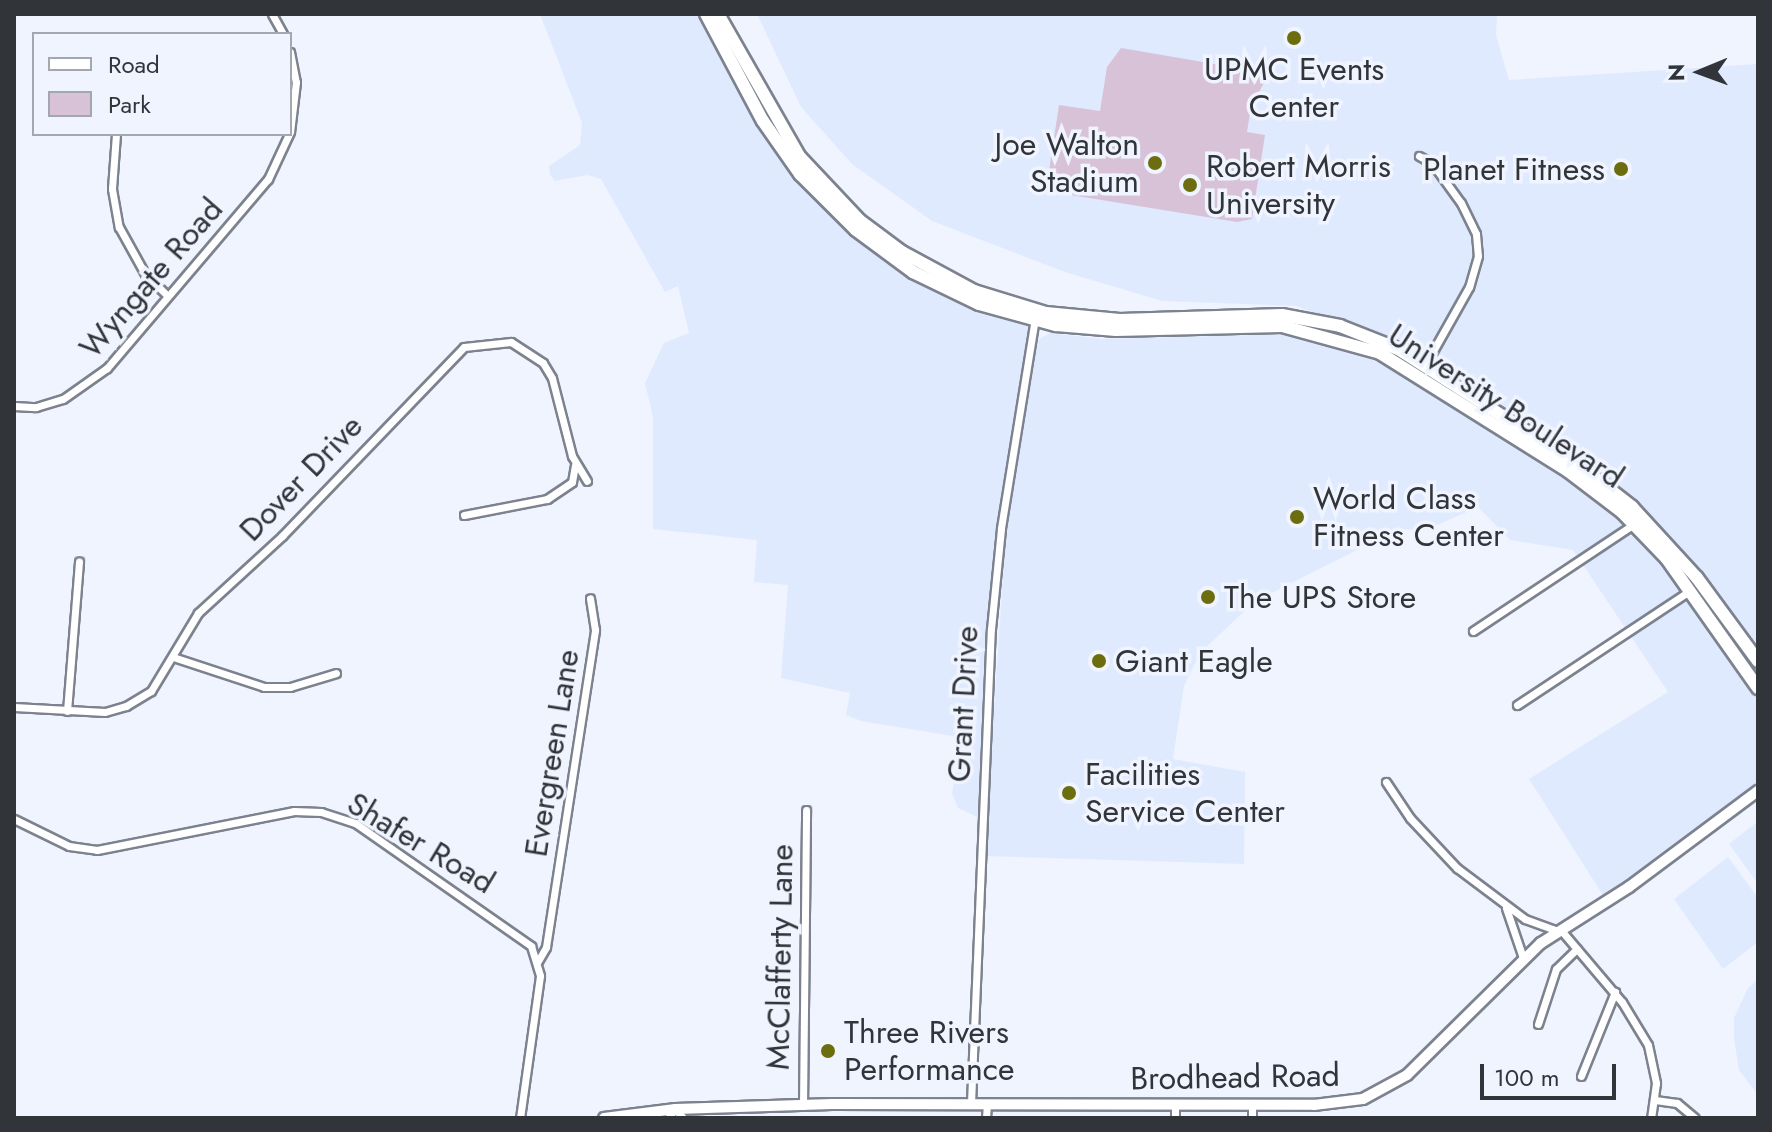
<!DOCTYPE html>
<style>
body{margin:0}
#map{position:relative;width:1772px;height:1132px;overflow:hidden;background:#eff4ff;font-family:Jost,sans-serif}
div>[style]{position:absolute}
.built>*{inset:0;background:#e0eaff}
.green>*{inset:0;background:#d8c2d8}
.roads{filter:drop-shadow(2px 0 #7c828e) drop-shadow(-2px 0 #7c828e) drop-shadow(0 2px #7c828e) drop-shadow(0 -2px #7c828e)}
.street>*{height:7px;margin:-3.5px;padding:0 3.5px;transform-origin:3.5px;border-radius:3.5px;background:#fff}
.secondary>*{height:10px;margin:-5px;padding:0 5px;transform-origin:5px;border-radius:5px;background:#fff}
.primary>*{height:12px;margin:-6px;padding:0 6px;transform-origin:6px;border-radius:6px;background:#fff}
.dots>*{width:22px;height:22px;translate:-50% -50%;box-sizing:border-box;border:4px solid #eff4ff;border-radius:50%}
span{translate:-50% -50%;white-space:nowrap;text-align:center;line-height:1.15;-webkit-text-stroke:7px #eff4ff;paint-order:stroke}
.poi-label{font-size:32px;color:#313439}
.right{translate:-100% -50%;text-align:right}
.left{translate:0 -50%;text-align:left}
.street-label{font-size:32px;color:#313439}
.frame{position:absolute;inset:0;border:16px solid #313439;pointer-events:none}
.legend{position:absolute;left:32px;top:32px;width:260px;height:104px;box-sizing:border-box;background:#eff4ff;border:2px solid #a3a7b0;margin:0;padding:10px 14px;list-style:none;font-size:24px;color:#313439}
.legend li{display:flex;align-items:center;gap:16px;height:40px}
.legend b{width:40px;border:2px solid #a3a7b0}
.north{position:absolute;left:1660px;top:32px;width:80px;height:80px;-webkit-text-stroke:6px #eff4ff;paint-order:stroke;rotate:269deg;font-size:22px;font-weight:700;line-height:32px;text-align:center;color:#313439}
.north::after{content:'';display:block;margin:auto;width:28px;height:36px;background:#313439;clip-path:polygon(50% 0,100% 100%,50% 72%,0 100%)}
.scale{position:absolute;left:1480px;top:1064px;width:136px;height:36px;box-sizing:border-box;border:4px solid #313439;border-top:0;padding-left:10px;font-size:24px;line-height:28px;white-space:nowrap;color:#313439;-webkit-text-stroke:6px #eff4ff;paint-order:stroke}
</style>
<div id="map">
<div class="built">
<div style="clip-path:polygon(540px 14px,706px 14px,763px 121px,894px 259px,1034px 321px,1001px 528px,981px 819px,958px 808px,952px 793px,955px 774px,973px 753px,971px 739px,861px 721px,846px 715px,850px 693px,781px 678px,788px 585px,754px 582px,757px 540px,653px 529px,653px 417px,645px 383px,664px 343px,689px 333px,678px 286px,665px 292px,601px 179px,587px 175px,555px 181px,550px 175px,549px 166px,580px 145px,582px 123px)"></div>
<div style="clip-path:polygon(757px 14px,1497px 14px,1496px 35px,1509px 80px,1758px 64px,1758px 791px,1606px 900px,1529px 779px,1668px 692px,1573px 550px,1510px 540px,1478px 507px,1426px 530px,1398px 529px,1254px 602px,1200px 653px,1184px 686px,1173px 759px,1245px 772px,1244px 864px,984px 856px,1006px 533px,1038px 340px,1050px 333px,1103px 339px,1286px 334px,1357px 352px,1390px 368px,1395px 360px,1417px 372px,1429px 354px,1296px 306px,1162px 301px,1065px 272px,932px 221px,852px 164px,801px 107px)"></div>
<div style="clip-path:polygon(1758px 821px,1758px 884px,1729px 844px)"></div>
<div style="clip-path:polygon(1728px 857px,1758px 898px,1758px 942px,1723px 969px,1674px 899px)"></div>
<div style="clip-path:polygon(1758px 979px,1758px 1095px,1739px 1070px,1734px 1039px,1734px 1018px,1748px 988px)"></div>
</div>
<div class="green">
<div style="clip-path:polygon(1121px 48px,1250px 70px,1266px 79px,1251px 107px,1247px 132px,1265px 135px,1252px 219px,1237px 222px,1046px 191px,1059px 105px,1100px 111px,1107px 67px)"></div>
</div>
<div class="roads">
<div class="street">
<div style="left:272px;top:14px;width:23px;rotate:61deg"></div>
<div style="left:290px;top:52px;width:31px;rotate:79deg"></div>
<div style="left:296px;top:82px;width:50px;rotate:96.8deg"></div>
<div style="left:116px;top:134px;width:55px;rotate:94.2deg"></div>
<div style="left:112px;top:189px;width:39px;rotate:80deg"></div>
<div style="left:119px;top:227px;width:54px;rotate:61deg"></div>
<div style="left:145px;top:274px;width:30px;rotate:44deg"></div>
<div style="left:1419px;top:156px;width:15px;rotate:28deg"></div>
<div style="left:1432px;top:163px;width:49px;rotate:54.1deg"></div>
<div style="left:1461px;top:203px;width:34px;rotate:64deg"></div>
<div style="left:1476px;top:234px;width:22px;rotate:85deg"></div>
<div style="left:1478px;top:256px;width:32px;rotate:106deg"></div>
<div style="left:1469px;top:287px;width:90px;rotate:119.4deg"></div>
<div style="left:14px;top:406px;width:22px;rotate:3deg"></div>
<div style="left:36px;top:407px;width:28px;rotate:-17deg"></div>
<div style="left:63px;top:399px;width:54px;rotate:-35.2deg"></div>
<div style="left:107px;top:368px;width:248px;rotate:-49.6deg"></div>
<div style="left:268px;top:179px;width:50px;rotate:-65deg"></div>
<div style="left:464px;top:515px;width:85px;rotate:-10.9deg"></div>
<div style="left:547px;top:499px;width:30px;rotate:-34deg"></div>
<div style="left:572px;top:482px;width:17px;rotate:-80deg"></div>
<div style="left:1473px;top:631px;width:193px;rotate:-33.6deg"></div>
<div style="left:173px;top:657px;width:96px;rotate:18.2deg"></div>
<div style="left:264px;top:687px;width:26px"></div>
<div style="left:290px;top:687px;width:48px;rotate:-16.9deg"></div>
<div style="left:1517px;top:705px;width:206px;rotate:-33.5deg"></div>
<div style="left:14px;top:707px;width:91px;rotate:3.1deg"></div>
<div style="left:105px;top:712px;width:22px;rotate:-16deg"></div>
<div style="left:126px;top:706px;width:29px;rotate:-31deg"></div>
<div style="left:151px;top:691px;width:91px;rotate:-58.9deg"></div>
<div style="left:198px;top:613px;width:114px;rotate:-42.5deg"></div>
<div style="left:282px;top:536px;width:262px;rotate:-46.1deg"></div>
<div style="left:464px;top:347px;width:47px;rotate:-6.1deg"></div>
<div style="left:511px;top:342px;width:38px;rotate:33deg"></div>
<div style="left:543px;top:363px;width:17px;rotate:59deg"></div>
<div style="left:552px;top:378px;width:81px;rotate:75.6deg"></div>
<div style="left:572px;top:456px;width:29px;rotate:59deg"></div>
<div style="left:67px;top:711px;width:150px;rotate:-85.4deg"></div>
<div style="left:1386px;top:782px;width:43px;rotate:56.3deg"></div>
<div style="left:1410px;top:818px;width:69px;rotate:46.8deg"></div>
<div style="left:1457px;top:868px;width:85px;rotate:36.9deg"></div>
<div style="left:1525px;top:919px;width:35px;rotate:20deg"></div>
<div style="left:14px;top:819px;width:61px;rotate:26.1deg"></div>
<div style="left:69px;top:846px;width:28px;rotate:8deg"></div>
<div style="left:97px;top:850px;width:201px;rotate:-11.2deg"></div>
<div style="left:294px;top:811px;width:27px;rotate:2deg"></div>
<div style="left:321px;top:812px;width:36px;rotate:18deg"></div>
<div style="left:355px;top:823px;width:215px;rotate:34.9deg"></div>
<div style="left:531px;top:946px;width:31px;rotate:73deg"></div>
<div style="left:540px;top:976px;width:143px;rotate:98deg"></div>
<div style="left:1506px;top:908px;width:53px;rotate:71.2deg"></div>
<div style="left:1560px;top:929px;width:96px;rotate:49.7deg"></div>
<div style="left:1622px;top:1002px;width:50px;rotate:58.8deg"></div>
<div style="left:1648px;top:1045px;width:39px;rotate:78deg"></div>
<div style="left:1656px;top:1083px;width:35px;rotate:98deg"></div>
<div style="left:538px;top:961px;width:16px;rotate:-60deg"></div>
<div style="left:546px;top:947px;width:321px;rotate:-81.2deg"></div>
<div style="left:595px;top:630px;width:32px;rotate:-99deg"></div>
<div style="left:1538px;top:1024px;width:58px;rotate:-71.9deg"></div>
<div style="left:1556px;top:969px;width:29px;rotate:-44deg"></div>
<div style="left:1581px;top:1076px;width:91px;rotate:-68deg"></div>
<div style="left:1655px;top:1100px;width:22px;rotate:8deg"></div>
<div style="left:1677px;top:1103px;width:23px;rotate:40deg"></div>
<div style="left:971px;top:1103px;width:474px;rotate:-87.6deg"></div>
<div style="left:991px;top:629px;width:101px;rotate:-84.3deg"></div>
<div style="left:1001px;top:528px;width:214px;rotate:-80.8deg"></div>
<div style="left:803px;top:1106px;width:296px;rotate:-89.4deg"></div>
<div style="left:668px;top:1118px;width:11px;rotate:-52deg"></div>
<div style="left:675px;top:1109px;width:12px;rotate:48deg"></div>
<div style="left:986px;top:1118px;width:15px;rotate:-86deg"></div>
<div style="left:1175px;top:1118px;width:13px;rotate:-90deg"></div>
<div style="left:1252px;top:1118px;width:13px;rotate:-90deg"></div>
</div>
<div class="secondary">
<div style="left:604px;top:1118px;width:72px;rotate:-7.2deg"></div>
<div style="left:675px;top:1109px;width:157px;rotate:-1.8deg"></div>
<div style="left:832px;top:1104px;width:482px;rotate:0.1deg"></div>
<div style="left:1314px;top:1105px;width:49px;rotate:-7deg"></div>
<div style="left:1363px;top:1099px;width:50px;rotate:-28.6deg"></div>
<div style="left:1407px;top:1075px;width:188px;rotate:-44.6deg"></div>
<div style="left:1541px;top:943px;width:104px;rotate:-32.5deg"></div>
<div style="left:1629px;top:887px;width:161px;rotate:-36.7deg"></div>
</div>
<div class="primary">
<div style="left:706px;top:14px;width:121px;rotate:62deg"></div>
<div style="left:763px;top:121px;width:65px;rotate:55.1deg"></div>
<div style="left:800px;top:174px;width:79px;rotate:45deg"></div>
<div style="left:856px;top:230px;width:71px;rotate:36.4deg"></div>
<div style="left:913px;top:272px;width:73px;rotate:25.9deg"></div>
<div style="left:979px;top:304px;width:80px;rotate:15.3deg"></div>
<div style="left:1056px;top:325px;width:60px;rotate:4.8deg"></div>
<div style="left:1116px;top:330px;width:166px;rotate:-1.4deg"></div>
<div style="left:1282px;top:326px;width:102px;rotate:15.4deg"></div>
<div style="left:1380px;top:353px;width:222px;rotate:32.1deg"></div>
<div style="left:1568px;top:471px;width:68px;rotate:37.2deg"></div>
<div style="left:1622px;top:512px;width:65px;rotate:46.2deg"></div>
<div style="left:1667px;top:559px;width:158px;rotate:54.8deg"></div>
<div style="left:718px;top:14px;width:163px;rotate:60.3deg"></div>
<div style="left:799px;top:156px;width:88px;rotate:46.8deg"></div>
<div style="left:859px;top:220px;width:54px;rotate:36.7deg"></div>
<div style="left:902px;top:252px;width:82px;rotate:28.4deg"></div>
<div style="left:974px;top:291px;width:75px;rotate:17deg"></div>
<div style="left:1046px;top:313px;width:74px;rotate:5.4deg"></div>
<div style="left:1120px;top:320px;width:162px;rotate:-1.8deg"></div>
<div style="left:1282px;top:315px;width:59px;rotate:10.7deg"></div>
<div style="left:1340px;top:326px;width:62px;rotate:21.6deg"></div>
<div style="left:1398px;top:349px;width:213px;rotate:32.7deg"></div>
<div style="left:1577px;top:464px;width:70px;rotate:38deg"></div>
<div style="left:1632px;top:507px;width:96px;rotate:47.5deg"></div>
<div style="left:1697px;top:578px;width:103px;rotate:53.7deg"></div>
</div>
</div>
<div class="dots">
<div style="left:1294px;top:38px;background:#6c6d0f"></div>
<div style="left:1155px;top:163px;background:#6c6d0f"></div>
<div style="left:1621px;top:169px;background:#6c6d0f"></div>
<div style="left:1190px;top:185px;background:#6c6d0f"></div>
<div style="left:1297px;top:517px;background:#6c6d0f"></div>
<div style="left:1208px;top:597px;background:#6c6d0f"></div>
<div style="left:1099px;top:661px;background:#6c6d0f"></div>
<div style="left:1069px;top:793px;background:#6c6d0f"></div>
<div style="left:828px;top:1051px;background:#6c6d0f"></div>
</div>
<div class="poi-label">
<span style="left:1294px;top:88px">UPMC Events<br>Center</span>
<span class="right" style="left:1139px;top:163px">Joe Walton<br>Stadium</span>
<span class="left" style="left:1206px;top:185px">Robert Morris<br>University</span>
<span class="right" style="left:1605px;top:169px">Planet Fitness</span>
<span class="left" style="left:1313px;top:517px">World Class<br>Fitness Center</span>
<span class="left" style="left:1224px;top:597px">The UPS Store</span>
<span class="left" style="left:1115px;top:661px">Giant Eagle</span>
<span class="left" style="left:1085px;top:793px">Facilities<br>Service Center</span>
<span class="left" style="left:844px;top:1051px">Three Rivers<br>Performance</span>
</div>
<div class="street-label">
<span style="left:151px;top:278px;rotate:-49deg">Wyngate Road</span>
<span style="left:1506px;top:406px;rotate:33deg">University Boulevard</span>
<span style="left:301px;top:478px;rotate:-46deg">Dover Drive</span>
<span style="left:963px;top:704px;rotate:-87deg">Grant Drive</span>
<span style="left:552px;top:753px;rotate:-81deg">Evergreen Lane</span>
<span style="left:421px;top:843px;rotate:31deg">Shafer Road</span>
<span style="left:780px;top:957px;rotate:-89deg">McClafferty Lane</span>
<span style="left:1235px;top:1077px;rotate:-1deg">Brodhead Road</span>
</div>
<div class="frame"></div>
<ul class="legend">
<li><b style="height:10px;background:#fff"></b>Road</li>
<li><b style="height:22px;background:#d8c2d8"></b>Park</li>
</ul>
<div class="north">N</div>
<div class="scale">100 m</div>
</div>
